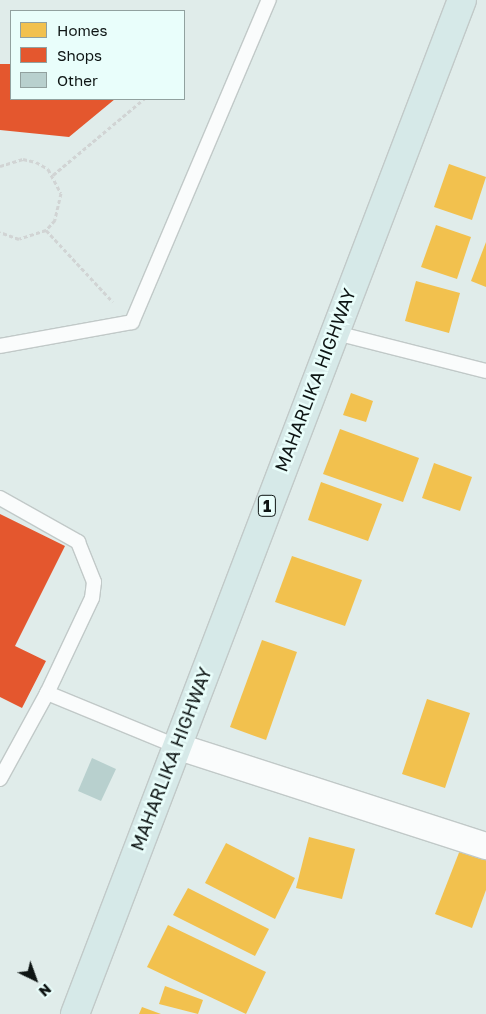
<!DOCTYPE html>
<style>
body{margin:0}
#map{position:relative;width:486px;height:1014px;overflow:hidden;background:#e0ecea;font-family:"Golos Text",sans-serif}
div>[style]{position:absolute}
.homes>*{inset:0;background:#f2c14e}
.shops>*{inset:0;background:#e4572e}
.building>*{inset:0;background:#b8d0ce}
.path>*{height:3px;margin-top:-1.5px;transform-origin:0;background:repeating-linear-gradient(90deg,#d1d4d4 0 4px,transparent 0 6.5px)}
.roads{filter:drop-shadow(1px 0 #c1c9c8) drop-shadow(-1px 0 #c1c9c8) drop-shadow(0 1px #c1c9c8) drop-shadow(0 -1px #c1c9c8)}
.service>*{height:14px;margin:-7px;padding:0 7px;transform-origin:7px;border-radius:7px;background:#fafcfc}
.minor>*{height:26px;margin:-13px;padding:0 13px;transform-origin:13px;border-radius:13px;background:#fafcfc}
.trunk>*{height:28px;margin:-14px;padding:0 14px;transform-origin:14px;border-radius:14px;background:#d6e9e8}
span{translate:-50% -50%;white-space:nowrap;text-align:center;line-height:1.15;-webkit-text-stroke:5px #e9fefb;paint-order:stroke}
.shield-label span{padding:1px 4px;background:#e9fefb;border:1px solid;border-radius:4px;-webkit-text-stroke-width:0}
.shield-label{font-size:16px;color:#0e1514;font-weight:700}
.street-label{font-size:18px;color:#0e1514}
.legend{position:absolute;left:10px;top:10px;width:175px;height:90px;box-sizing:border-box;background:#e9fefb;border:1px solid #91a19f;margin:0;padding:6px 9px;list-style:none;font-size:15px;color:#0e1514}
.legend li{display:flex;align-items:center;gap:10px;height:25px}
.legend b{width:25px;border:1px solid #91a19f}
.north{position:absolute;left:10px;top:954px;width:50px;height:50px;-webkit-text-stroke:4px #e9fefb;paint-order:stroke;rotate:138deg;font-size:14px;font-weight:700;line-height:20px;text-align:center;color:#0e1514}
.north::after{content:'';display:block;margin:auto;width:18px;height:22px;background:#0e1514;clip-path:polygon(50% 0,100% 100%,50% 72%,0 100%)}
</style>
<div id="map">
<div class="homes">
<div style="clip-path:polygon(449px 164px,486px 177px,472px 220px,434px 207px)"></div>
<div style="clip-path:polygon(436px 225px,471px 237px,457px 279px,421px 267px)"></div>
<div style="clip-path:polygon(486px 242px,486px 287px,471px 281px)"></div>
<div style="clip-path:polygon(416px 281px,460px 293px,449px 333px,405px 321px)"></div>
<div style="clip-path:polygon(351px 393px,373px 401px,366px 422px,343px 415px)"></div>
<div style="clip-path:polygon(340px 429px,419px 458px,403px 502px,323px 474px)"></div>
<div style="clip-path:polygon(434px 463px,472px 477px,460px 511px,422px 498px)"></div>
<div style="clip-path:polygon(321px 482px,382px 504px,368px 541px,308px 520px)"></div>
<div style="clip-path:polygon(292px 556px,362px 580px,345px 626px,275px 602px)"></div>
<div style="clip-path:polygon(262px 640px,297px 652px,266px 740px,230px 727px)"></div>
<div style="clip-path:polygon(427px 699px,470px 713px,445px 788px,402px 774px)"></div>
<div style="clip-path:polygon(309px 837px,355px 849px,342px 899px,296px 888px)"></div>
<div style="clip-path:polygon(226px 843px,295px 878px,275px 919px,205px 883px)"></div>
<div style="clip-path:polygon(460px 850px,486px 860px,486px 890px,472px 928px,435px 914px)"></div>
<div style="clip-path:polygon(188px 888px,269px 929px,255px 956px,173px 915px)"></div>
<div style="clip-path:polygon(168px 925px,266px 972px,246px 1014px,147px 967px)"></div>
<div style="clip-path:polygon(165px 986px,203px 1000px,198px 1014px,159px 1004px)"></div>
<div style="clip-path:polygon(142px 1007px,161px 1014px,139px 1014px)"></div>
</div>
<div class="shops">
<div style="clip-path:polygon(0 64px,11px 64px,11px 99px,115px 99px,69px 137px,0 130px)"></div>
<div style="clip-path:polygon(0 514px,65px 546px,15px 646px,46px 661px,22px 708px,0 697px)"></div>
</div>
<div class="building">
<div style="clip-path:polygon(92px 758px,116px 769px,101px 801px,78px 791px)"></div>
</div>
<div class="path">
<div style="left:0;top:166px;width:24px;rotate:-17deg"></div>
<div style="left:23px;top:159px;width:13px;rotate:13deg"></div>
<div style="left:36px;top:162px;width:14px;rotate:30deg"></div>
<div style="left:48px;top:169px;width:27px;rotate:62deg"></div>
<div style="left:61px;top:193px;width:28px;rotate:103deg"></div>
<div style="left:55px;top:220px;width:13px;rotate:132deg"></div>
<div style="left:46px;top:230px;width:28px;rotate:162deg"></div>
<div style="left:19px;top:239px;width:20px;rotate:-160deg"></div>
<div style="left:53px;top:175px;width:119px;rotate:-39.9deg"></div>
<div style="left:46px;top:230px;width:98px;rotate:47.1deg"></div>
</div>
<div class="roads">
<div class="service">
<div style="left:332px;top:332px;width:159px;rotate:14.2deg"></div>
<div style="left:0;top:346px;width:134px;rotate:-10.3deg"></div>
<div style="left:132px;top:322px;width:350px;rotate:-67deg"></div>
<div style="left:0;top:498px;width:90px;rotate:29.4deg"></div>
<div style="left:78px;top:542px;width:43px;rotate:68.2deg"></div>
<div style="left:94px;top:582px;width:16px;rotate:97deg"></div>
<div style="left:92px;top:598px;width:105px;rotate:115.3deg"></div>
<div style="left:0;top:779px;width:98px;rotate:-61.3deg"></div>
<div style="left:47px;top:693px;width:139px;rotate:22.3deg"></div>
</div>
<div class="minor">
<div style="left:176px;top:746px;width:326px;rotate:17.9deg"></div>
</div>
<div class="trunk">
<div style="left:75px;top:1014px;width:1085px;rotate:-69.11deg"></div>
</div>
</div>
<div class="shield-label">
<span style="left:267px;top:506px">1</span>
</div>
<div class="street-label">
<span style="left:315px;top:380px;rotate:-69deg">MAHARLIKA HIGHWAY</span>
<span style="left:171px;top:759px;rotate:-69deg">MAHARLIKA HIGHWAY</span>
</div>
<ul class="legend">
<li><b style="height:14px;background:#f2c14e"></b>Homes</li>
<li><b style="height:14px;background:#e4572e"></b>Shops</li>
<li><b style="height:14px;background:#b8d0ce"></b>Other</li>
</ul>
<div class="north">N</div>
</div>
